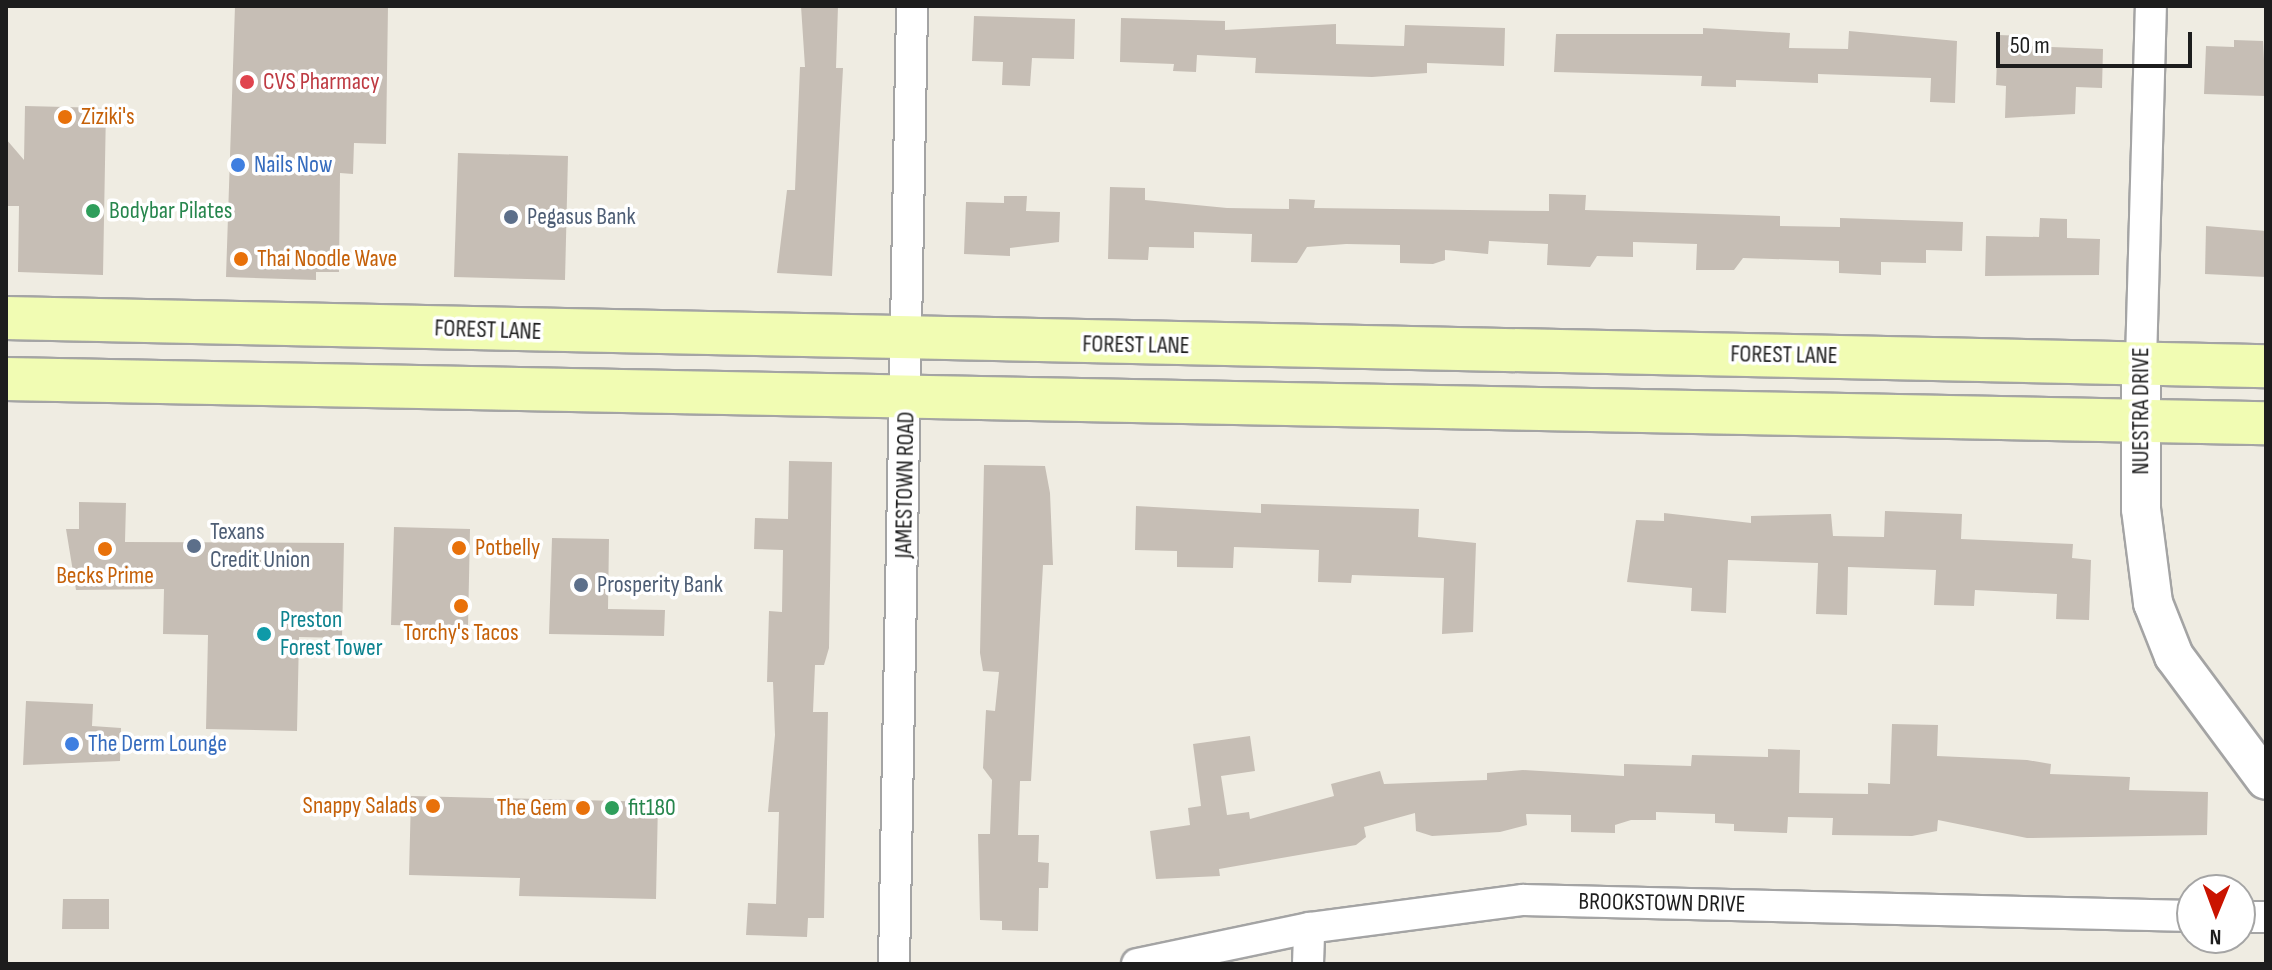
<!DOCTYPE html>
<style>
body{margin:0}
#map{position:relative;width:2272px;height:970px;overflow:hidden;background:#efece2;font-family:"Sofia Sans Condensed",sans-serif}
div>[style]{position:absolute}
.building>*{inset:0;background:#c6beb5}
.roads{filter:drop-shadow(2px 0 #a4a4a4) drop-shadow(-2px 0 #a4a4a4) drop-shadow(0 2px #a4a4a4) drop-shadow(0 -2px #a4a4a4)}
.minor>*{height:30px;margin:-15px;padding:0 15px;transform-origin:15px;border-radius:15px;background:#fff}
.tertiary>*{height:38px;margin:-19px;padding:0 19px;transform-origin:19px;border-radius:19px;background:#fff}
.secondary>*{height:42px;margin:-21px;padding:0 21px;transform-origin:21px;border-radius:21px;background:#f1fcb3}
.dots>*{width:22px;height:22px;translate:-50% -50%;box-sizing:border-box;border:4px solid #fff;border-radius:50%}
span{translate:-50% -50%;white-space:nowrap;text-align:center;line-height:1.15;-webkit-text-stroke:7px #fff;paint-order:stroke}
.health-label{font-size:24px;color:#be3a42}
.left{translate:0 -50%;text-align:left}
.food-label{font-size:24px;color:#c56008}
.right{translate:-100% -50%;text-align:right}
.shop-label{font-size:24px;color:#366cbe}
.leisure-label{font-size:24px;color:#27864d}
.service-label{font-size:24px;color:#4e5e75}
.street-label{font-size:24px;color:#1d1d1d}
.culture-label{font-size:24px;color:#0d838f}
.frame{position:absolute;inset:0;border:8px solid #1d1d1d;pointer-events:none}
.north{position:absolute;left:2176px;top:874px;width:80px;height:80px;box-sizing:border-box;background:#fff;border:2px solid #a5a5a5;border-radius:50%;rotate:181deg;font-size:22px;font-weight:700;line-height:32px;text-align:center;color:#1d1d1d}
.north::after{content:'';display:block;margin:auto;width:28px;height:36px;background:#ca1300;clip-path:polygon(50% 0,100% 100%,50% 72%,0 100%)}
.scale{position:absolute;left:1996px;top:32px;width:196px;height:36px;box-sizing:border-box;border:4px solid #1d1d1d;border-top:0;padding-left:10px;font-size:24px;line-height:28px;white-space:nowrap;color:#1d1d1d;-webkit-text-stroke:6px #fff;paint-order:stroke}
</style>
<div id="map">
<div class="building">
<div style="clip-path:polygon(235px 6px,388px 6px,386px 144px,354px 143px,353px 174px,340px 173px,339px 272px,316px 272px,316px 280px,226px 277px)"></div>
<div style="clip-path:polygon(801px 6px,838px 6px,836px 68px,843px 68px,832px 276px,777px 273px,787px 190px,795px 190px,800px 67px,805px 67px)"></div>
<div style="clip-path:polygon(974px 16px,1075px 19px,1074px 59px,1032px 58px,1030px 86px,1002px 85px,1003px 62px,972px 61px)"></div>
<div style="clip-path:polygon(1121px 18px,1225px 21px,1225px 30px,1336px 24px,1336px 44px,1404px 46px,1405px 25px,1505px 28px,1504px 66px,1427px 63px,1427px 73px,1372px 77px,1255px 73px,1256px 58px,1197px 55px,1196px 72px,1173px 71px,1174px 64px,1120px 62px)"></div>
<div style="clip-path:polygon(1703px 28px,1790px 33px,1789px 48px,1848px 49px,1849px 31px,1957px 41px,1955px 103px,1930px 102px,1931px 78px,1818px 74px,1818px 83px,1736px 80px,1736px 87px,1701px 86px,1702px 76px,1554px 72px,1556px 34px,1703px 34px)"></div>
<div style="clip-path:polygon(1998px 35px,2027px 36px,2027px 46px,2103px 49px,2102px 88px,2076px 87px,2075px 114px,2005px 118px,2006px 86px,1996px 85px)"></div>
<div style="clip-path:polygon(2234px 40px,2263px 41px,2266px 96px,2204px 94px,2206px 46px,2234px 47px)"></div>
<div style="clip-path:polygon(25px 106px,106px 108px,103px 275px,18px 272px,19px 206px,6px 206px,6px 139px,24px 160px)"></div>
<div style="clip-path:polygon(458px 153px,568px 156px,565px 280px,454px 277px)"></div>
<div style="clip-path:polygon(1110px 187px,1145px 188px,1145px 200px,1227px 208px,1289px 209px,1289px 199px,1315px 200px,1314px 208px,1549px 211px,1549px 194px,1586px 195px,1585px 210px,1780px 216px,1780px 226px,1840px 227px,1840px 218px,1963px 222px,1962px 251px,1926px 250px,1926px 263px,1881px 262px,1881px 275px,1839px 273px,1839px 261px,1743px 258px,1734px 270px,1696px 270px,1697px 244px,1633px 242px,1633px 257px,1597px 256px,1590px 267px,1547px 265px,1548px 244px,1489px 241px,1488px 254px,1445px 250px,1445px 260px,1433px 264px,1400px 263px,1400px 245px,1346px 244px,1307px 247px,1297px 263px,1251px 262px,1252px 234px,1194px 232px,1194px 248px,1149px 247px,1148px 260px,1108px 259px)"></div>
<div style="clip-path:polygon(1004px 196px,1027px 196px,1026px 211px,1060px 212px,1059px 242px,1010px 248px,1010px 256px,964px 254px,966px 202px,1004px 203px)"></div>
<div style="clip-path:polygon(2040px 218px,2067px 219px,2067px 238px,2100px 239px,2099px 275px,1985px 276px,1986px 236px,2039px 237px)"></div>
<div style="clip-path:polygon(2206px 226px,2266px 231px,2266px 277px,2205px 274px)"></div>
<div style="clip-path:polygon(789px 461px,832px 462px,829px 648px,824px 665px,815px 665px,813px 712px,828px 712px,824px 918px,808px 918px,807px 937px,746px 935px,748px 903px,776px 904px,779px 812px,768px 812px,775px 735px,773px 682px,767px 682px,769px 611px,782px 612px,783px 550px,754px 549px,755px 518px,788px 519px)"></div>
<div style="clip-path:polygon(984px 465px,1045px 466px,1050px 493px,1053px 565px,1043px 565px,1031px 781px,1020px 781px,1018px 835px,1039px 835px,1038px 862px,1049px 863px,1048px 888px,1039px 888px,1038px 931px,1002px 930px,1002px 921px,980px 920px,978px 834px,990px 834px,992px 780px,983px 768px,986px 710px,995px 711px,999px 672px,983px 671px,980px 653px)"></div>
<div style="clip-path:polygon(79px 502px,126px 503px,125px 542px,344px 543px,342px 638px,299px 637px,297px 731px,206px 729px,208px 635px,163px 634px,164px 589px,76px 590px,66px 529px,79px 529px)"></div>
<div style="clip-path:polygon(1261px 504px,1419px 509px,1418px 537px,1476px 543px,1473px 632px,1442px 634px,1444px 578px,1352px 575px,1351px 583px,1318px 582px,1319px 550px,1234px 547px,1233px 568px,1177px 567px,1177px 551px,1135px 550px,1136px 506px,1261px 513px)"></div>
<div style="clip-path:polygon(1885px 511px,1962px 514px,1961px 539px,2073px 544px,2072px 558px,2091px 560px,2089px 620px,2056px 619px,2057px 594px,1975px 590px,1974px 606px,1934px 605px,1936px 570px,1848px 567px,1847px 615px,1816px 614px,1818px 563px,1728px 560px,1726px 613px,1691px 611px,1692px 588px,1627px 582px,1636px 520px,1664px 521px,1664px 513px,1751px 523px,1751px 516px,1831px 514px,1833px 536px,1884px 537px)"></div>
<div style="clip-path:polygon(394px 527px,470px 529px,468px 627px,391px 625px)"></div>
<div style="clip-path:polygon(552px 538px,609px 539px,608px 609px,665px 610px,664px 636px,549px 634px)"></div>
<div style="clip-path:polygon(26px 701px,93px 704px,92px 726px,121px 728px,120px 761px,23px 765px)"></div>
<div style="clip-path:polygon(1892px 724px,1938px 725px,1937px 756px,2027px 760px,2051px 764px,2050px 774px,2130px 777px,2129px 790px,2208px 792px,2207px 835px,2027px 838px,1938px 820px,1937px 831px,1912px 836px,1832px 835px,1833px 818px,1788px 817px,1787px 833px,1734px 831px,1734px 824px,1715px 823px,1715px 814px,1656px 812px,1656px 820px,1631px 820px,1615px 825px,1615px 833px,1571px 832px,1571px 815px,1526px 814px,1527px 825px,1500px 832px,1432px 836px,1416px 831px,1415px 813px,1364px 827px,1366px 837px,1356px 845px,1219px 869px,1220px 876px,1156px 879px,1150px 831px,1190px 825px,1188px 808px,1201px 806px,1193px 744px,1250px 736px,1255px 771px,1221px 776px,1227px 815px,1249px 812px,1250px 819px,1334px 796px,1331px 784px,1380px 771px,1384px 784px,1487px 780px,1487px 773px,1523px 770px,1624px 776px,1624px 764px,1691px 766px,1692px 755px,1768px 757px,1768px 749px,1800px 750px,1799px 793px,1868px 794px,1868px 783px,1890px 784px)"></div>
<div style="clip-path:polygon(411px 796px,658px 802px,656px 899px,519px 896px,520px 878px,409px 875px)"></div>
<div style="clip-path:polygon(63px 899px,109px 899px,109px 929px,62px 929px)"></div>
</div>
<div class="roads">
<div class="minor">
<div style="left:2141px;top:361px;width:355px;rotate:-88.4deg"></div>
<div style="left:2240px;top:917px;width:26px"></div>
<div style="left:894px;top:964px;width:958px;rotate:-88.92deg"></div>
<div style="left:1137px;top:964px;width:176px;rotate:-11.8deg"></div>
<div style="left:1309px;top:928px;width:216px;rotate:-7.5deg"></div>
<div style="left:1523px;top:900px;width:669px;rotate:1.37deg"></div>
<div style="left:1308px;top:964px;width:36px;rotate:-88deg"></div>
</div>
<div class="tertiary">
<div style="left:2141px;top:361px;width:148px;rotate:90deg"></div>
<div style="left:2141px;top:509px;width:95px;rotate:82.7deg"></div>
<div style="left:2153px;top:603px;width:57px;rotate:68.4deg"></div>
<div style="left:2174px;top:656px;width:154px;rotate:53.4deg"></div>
</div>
<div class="secondary">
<div style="left:6px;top:318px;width:2261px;rotate:1.22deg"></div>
<div style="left:6px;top:379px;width:2260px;rotate:1.12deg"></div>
</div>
</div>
<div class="dots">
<div style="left:247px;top:82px;background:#e0444e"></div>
<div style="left:65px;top:117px;background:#e8710a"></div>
<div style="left:238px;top:165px;background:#3f7fe0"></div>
<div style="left:93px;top:211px;background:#2e9e5b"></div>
<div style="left:511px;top:217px;background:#5c6f8a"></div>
<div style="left:241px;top:259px;background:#e8710a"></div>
<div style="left:194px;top:546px;background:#5c6f8a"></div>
<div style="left:459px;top:548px;background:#e8710a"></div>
<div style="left:105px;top:549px;background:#e8710a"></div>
<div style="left:581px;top:585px;background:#5c6f8a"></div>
<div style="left:461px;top:606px;background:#e8710a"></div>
<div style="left:264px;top:634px;background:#0f9aa8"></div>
<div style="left:72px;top:744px;background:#3f7fe0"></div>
<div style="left:433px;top:806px;background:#e8710a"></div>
<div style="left:583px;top:808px;background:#e8710a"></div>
<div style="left:612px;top:808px;background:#2e9e5b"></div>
</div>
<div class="health-label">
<span class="left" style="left:263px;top:82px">CVS Pharmacy</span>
</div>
<div class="food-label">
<span class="left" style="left:81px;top:117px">Ziziki's</span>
<span class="left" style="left:257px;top:259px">Thai Noodle Wave</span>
<span class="left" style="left:475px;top:548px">Potbelly</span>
<span style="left:105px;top:576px">Becks Prime</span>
<span style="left:461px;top:633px">Torchy's Tacos</span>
<span class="right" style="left:417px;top:806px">Snappy Salads</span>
<span class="right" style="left:567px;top:808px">The Gem</span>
</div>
<div class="shop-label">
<span class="left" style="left:254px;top:165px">Nails Now</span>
<span class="left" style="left:88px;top:744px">The Derm Lounge</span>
</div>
<div class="leisure-label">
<span class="left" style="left:109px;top:211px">Bodybar Pilates</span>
<span class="left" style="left:628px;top:808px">fit180</span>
</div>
<div class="service-label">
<span class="left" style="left:527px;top:217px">Pegasus Bank</span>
<span class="left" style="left:210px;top:546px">Texans<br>Credit Union</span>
<span class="left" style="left:597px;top:585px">Prosperity Bank</span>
</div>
<div class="street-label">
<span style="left:488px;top:330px;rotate:2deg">FOREST LANE</span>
<span style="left:1136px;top:345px;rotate:1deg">FOREST LANE</span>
<span style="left:1784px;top:355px;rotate:1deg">FOREST LANE</span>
<span style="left:2141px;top:411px;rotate:-90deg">NUESTRA DRIVE</span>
<span style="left:905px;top:485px;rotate:-89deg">JAMESTOWN ROAD</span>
<span style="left:1662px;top:903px;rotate:1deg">BROOKSTOWN DRIVE</span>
</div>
<div class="culture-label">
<span class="left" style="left:280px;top:634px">Preston<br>Forest Tower</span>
</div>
<div class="frame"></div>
<div class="north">N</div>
<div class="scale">50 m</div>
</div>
